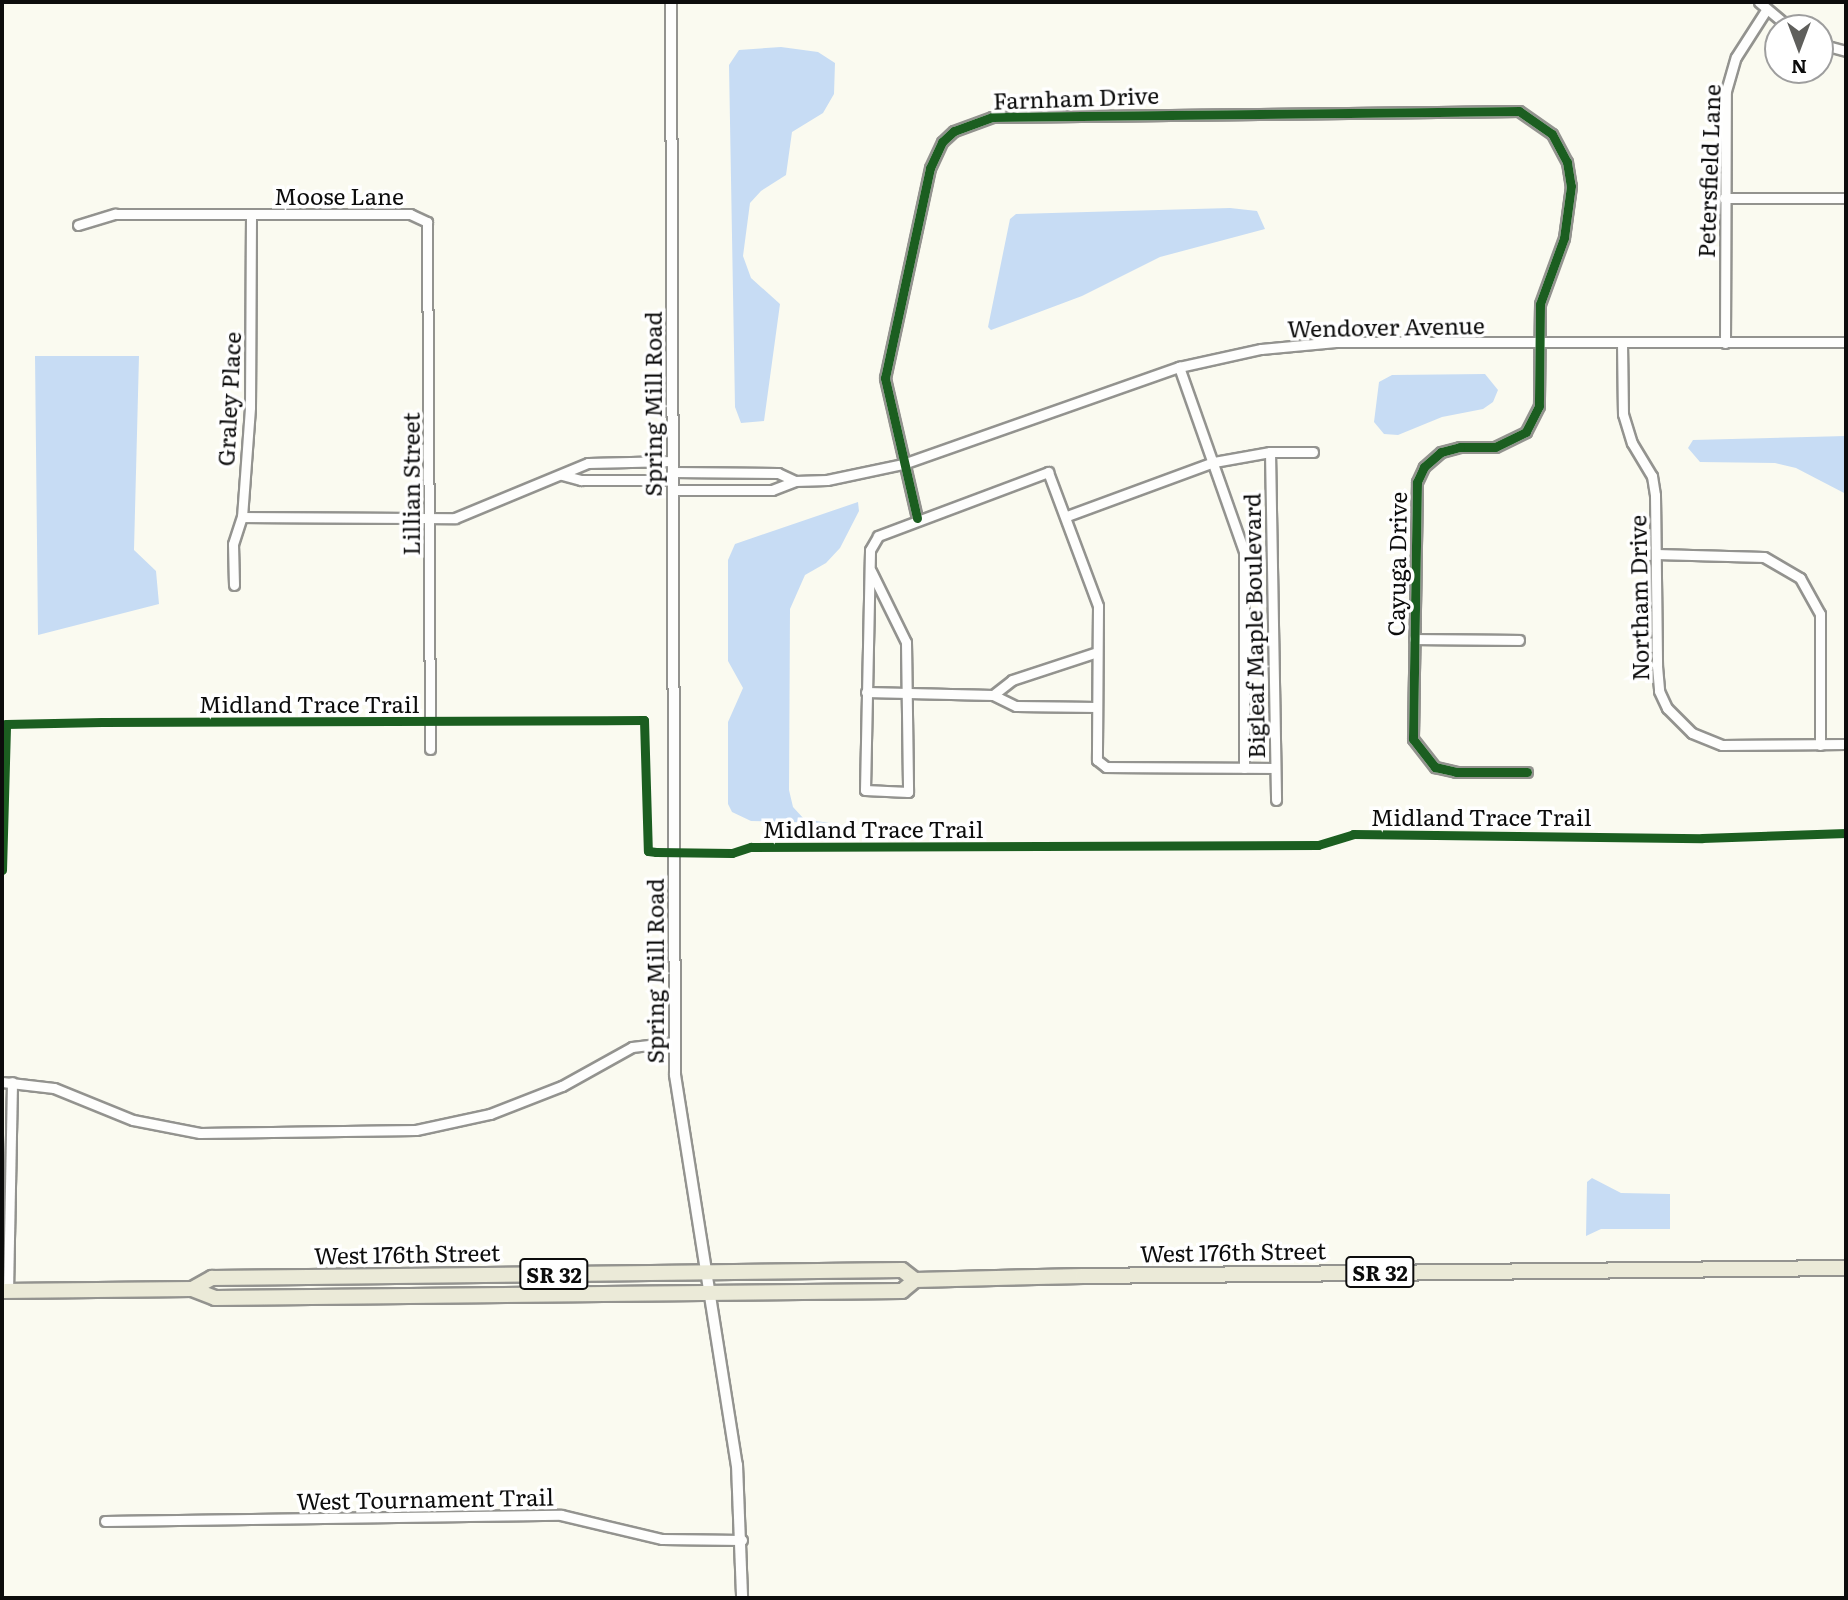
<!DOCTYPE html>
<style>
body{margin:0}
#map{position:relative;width:1848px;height:1600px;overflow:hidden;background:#fafaf0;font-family:Literata,serif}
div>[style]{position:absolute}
.water>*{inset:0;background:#c7dcf4}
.roads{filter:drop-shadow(2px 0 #93938f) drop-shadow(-2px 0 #93938f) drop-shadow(0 2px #93938f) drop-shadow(0 -2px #93938f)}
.minor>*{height:9px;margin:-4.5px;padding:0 4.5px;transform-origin:4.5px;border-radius:4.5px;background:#fefefd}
.tertiary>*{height:10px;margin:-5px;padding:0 5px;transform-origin:5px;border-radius:5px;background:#fefefd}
.primary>*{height:14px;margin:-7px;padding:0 7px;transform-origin:7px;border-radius:7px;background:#ebead8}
.cycleway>*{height:9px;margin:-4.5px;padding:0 4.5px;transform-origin:4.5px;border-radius:4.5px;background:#1b5e20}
span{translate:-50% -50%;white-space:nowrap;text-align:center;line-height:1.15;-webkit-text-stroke:7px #fff;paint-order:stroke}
.shield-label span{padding:2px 5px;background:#fff;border:2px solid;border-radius:5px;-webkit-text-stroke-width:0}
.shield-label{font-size:21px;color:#0c0c0c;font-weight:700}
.street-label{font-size:23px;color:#0c0c0c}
.frame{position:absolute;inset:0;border:4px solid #0c0c0c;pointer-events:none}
.north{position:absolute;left:1764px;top:14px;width:70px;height:70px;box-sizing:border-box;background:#fff;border:2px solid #9e9e9e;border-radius:50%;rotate:180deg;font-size:19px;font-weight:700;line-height:28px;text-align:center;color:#0c0c0c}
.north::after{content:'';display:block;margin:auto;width:24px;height:32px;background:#5f5f5c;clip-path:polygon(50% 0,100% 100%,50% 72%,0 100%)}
</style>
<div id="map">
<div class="water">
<div style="clip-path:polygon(781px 47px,818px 52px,835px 63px,834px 94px,823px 113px,792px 132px,786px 175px,761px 191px,750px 203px,743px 256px,751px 278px,780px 304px,764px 421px,741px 423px,735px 407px,729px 65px,739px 50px)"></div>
<div style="clip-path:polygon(1230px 208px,1257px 211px,1265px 229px,1160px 257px,1082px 296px,991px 330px,988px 327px,1010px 219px,1016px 214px)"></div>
<div style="clip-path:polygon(35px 356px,139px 356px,134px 550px,156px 571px,159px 604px,38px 635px)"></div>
<div style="clip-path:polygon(1485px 374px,1498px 390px,1493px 402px,1483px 409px,1442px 417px,1398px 435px,1384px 434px,1374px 422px,1379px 382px,1392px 375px)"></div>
<div style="clip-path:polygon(1846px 436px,1846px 494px,1796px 468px,1775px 463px,1700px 462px,1688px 448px,1693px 440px)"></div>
<div style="clip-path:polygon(858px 502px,859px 511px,840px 548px,826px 563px,805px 575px,790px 609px,789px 790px,793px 807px,804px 819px,829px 823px,751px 821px,732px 812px,728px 804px,728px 722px,743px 688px,728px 661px,728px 560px,735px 544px)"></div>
<div style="clip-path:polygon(1592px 1178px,1621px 1193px,1670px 1194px,1670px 1229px,1601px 1229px,1586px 1236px,1587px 1182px)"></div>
</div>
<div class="roads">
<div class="minor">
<div style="left:1759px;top:2px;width:40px;rotate:40deg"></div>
<div style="left:1820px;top:44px;width:27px;rotate:15deg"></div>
<div style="left:1724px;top:198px;width:122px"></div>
<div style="left:78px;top:225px;width:39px;rotate:-17deg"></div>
<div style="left:115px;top:214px;width:295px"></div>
<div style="left:410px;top:214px;width:19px;rotate:25deg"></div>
<div style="left:427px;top:222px;width:527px;rotate:89.67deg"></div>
<div style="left:1622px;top:343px;width:71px;rotate:89.2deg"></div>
<div style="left:1623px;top:414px;width:30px;rotate:73deg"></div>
<div style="left:1632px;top:443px;width:39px;rotate:59deg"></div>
<div style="left:1652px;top:476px;width:19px;rotate:81deg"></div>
<div style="left:1655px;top:495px;width:171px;rotate:89.3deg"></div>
<div style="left:1657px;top:666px;width:25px;rotate:85deg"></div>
<div style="left:1659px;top:691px;width:19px;rotate:65deg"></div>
<div style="left:1667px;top:708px;width:35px;rotate:45deg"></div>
<div style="left:1692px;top:733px;width:32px;rotate:22deg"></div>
<div style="left:1722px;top:745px;width:124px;rotate:-0.5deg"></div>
<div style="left:1725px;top:343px;width:252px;rotate:-89.8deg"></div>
<div style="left:1726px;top:91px;width:35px;rotate:-74deg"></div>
<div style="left:1736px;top:57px;width:56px;rotate:-57.4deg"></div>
<div style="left:1179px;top:367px;width:196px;rotate:70.6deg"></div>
<div style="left:1244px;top:552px;width:216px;rotate:90deg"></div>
<div style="left:1270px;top:452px;width:348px;rotate:89deg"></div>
<div style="left:673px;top:472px;width:105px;rotate:0.5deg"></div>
<div style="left:778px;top:473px;width:19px;rotate:25deg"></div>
<div style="left:795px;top:481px;width:32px;rotate:-2deg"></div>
<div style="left:827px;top:480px;width:78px;rotate:-11.9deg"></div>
<div style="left:903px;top:464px;width:293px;rotate:-19.4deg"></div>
<div style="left:1179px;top:367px;width:84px;rotate:-12.4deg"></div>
<div style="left:1261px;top:349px;width:75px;rotate:-5.3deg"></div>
<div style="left:1336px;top:342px;width:510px"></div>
<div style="left:562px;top:475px;width:20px;rotate:15deg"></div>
<div style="left:581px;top:480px;width:92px"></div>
<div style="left:673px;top:490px;width:99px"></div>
<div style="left:772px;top:490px;width:25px;rotate:-21deg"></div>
<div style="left:1067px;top:516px;width:157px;rotate:-20.2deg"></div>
<div style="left:1214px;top:462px;width:57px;rotate:-10.1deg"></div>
<div style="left:1270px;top:452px;width:43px"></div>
<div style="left:242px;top:517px;width:213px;rotate:0.3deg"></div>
<div style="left:455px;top:518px;width:144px;rotate:-22.5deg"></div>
<div style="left:588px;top:463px;width:85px;rotate:-1.3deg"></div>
<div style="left:917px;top:518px;width:144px;rotate:-102.9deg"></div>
<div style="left:885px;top:378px;width:215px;rotate:-77.9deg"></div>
<div style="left:930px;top:168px;width:29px;rotate:-65deg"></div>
<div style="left:942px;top:142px;width:16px;rotate:-43deg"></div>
<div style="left:954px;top:131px;width:40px;rotate:-20.2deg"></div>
<div style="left:992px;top:117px;width:527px;rotate:-0.65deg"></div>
<div style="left:1519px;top:111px;width:40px;rotate:34.9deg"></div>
<div style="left:1552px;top:134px;width:32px;rotate:62deg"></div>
<div style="left:1567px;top:162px;width:24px;rotate:81deg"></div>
<div style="left:1571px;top:186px;width:52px;rotate:97.7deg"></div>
<div style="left:1564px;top:238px;width:70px;rotate:110deg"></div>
<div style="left:1540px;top:304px;width:102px;rotate:90.6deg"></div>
<div style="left:1539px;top:406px;width:29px;rotate:117deg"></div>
<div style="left:1526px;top:432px;width:34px;rotate:154deg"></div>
<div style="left:1495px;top:447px;width:35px;rotate:180deg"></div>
<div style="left:1460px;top:447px;width:20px;rotate:165deg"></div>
<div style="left:1441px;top:452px;width:23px;rotate:139deg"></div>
<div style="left:1424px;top:467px;width:17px;rotate:115deg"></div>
<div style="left:1417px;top:482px;width:257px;rotate:90.9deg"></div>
<div style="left:1413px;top:739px;width:36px;rotate:52deg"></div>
<div style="left:1435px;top:767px;width:22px;rotate:13deg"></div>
<div style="left:1456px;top:772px;width:71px"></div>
<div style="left:1656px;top:554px;width:108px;rotate:1.6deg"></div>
<div style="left:1764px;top:557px;width:42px;rotate:30.3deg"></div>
<div style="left:1800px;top:578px;width:41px;rotate:60.9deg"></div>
<div style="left:1820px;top:614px;width:131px;rotate:90deg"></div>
<div style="left:871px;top:571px;width:79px;rotate:63.8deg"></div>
<div style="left:906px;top:642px;width:150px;rotate:89.2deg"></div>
<div style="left:908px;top:792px;width:43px;rotate:-177.3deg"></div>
<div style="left:865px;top:790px;width:240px;rotate:-88.8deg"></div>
<div style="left:870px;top:550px;width:16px;rotate:-60deg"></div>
<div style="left:878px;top:536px;width:182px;rotate:-20.6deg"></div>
<div style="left:1048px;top:472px;width:143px;rotate:69.5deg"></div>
<div style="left:1098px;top:606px;width:154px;rotate:90.4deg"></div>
<div style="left:1097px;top:760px;width:11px;rotate:38deg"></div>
<div style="left:1106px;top:767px;width:169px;rotate:0.3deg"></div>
<div style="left:234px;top:585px;width:41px;rotate:-91.4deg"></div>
<div style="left:233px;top:544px;width:28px;rotate:-72deg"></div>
<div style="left:242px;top:517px;width:110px;rotate:-85.8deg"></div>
<div style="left:250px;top:407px;width:193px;rotate:-89.7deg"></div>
<div style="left:1414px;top:639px;width:105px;rotate:0.5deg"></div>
<div style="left:866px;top:692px;width:127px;rotate:1.4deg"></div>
<div style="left:993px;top:695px;width:25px;rotate:26deg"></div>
<div style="left:1016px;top:706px;width:81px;rotate:0.7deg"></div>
<div style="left:993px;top:695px;width:24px;rotate:-38deg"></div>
<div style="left:1012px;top:680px;width:89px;rotate:-18.2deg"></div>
<div style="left:2px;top:1082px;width:52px;rotate:6.6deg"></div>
<div style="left:54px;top:1088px;width:85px;rotate:22.1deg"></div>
<div style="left:133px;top:1120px;width:68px;rotate:11deg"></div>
<div style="left:200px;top:1133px;width:216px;rotate:-0.8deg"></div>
<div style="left:416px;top:1130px;width:76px;rotate:-12.2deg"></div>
<div style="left:490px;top:1114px;width:77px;rotate:-21.3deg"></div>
<div style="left:562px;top:1086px;width:80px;rotate:-29.1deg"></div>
<div style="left:632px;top:1047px;width:42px;rotate:-6.8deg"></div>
<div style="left:8px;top:1291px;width:209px;rotate:-88.9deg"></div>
<div style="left:105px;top:1521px;width:456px;rotate:-0.8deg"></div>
<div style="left:561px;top:1515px;width:104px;rotate:13.4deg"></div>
<div style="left:662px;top:1539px;width:80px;rotate:0.7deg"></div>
</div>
<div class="tertiary">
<div style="left:671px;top:2px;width:1073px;rotate:89.79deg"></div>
<div style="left:675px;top:1075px;width:395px;rotate:81deg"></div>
<div style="left:737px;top:1465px;width:133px;rotate:87.8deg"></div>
</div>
<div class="primary">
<div style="left:192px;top:1289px;width:23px;rotate:-29deg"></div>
<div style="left:212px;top:1278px;width:96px;rotate:-0.6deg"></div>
<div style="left:308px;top:1277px;width:594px;rotate:-0.68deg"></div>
<div style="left:902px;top:1270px;width:16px;rotate:38deg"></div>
<div style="left:2px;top:1291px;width:190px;rotate:-0.6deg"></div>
<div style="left:192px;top:1289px;width:25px;rotate:21deg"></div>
<div style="left:215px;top:1298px;width:687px;rotate:-0.58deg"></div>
<div style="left:902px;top:1291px;width:17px;rotate:-40deg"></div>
<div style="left:915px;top:1280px;width:168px;rotate:-1.4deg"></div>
<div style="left:1083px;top:1276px;width:763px;rotate:-0.6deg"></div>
</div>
</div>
<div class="cycleway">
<div style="left:917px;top:518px;width:144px;rotate:-102.9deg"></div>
<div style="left:885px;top:378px;width:215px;rotate:-77.9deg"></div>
<div style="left:930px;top:168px;width:29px;rotate:-65deg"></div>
<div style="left:942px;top:142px;width:16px;rotate:-43deg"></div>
<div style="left:954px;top:131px;width:40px;rotate:-20.2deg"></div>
<div style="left:992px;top:117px;width:527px;rotate:-0.65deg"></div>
<div style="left:1519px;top:111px;width:40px;rotate:34.9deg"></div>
<div style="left:1552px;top:134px;width:32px;rotate:62deg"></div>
<div style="left:1567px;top:162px;width:24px;rotate:81deg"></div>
<div style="left:1571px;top:186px;width:52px;rotate:97.7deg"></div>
<div style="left:1564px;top:238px;width:70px;rotate:110deg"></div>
<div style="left:1540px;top:304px;width:102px;rotate:90.6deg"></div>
<div style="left:1539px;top:406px;width:29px;rotate:117deg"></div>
<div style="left:1526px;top:432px;width:34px;rotate:154deg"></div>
<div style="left:1495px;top:447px;width:35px;rotate:180deg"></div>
<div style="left:1460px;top:447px;width:20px;rotate:165deg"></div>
<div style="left:1441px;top:452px;width:23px;rotate:139deg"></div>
<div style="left:1424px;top:467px;width:17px;rotate:115deg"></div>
<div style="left:1417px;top:482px;width:257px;rotate:90.9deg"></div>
<div style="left:1413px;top:739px;width:36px;rotate:52deg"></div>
<div style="left:1435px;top:767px;width:22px;rotate:13deg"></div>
<div style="left:1456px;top:772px;width:71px"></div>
<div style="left:2px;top:870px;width:146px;rotate:-88.4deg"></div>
<div style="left:6px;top:724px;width:96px;rotate:-1.2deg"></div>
<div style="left:102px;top:722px;width:542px;rotate:-0.21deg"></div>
<div style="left:644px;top:720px;width:131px;rotate:88.3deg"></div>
<div style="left:648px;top:851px;width:8px;rotate:7deg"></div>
<div style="left:656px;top:852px;width:76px;rotate:0.8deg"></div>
<div style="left:732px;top:853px;width:20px;rotate:-18deg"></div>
<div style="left:751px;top:847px;width:567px;rotate:-0.2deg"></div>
<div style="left:1318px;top:845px;width:37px;rotate:-17deg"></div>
<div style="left:1353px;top:834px;width:349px;rotate:0.7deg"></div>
<div style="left:1702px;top:838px;width:144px;rotate:-2deg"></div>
</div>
<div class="shield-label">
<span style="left:1380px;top:1272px">SR 32</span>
<span style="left:554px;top:1274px">SR 32</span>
</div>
<div class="street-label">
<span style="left:1076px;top:97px;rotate:-2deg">Farnham Drive</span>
<span style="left:1708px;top:171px;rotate:-88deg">Petersfield Lane</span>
<span style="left:339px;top:195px">Moose Lane</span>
<span style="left:1386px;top:326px;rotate:-1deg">Wendover Avenue</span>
<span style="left:228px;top:399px;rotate:-87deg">Graley Place</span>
<span style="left:652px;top:404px;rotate:-90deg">Spring Mill Road</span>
<span style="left:410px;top:484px;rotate:-90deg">Lillian Street</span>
<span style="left:1396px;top:564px;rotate:-89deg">Cayuga Drive</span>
<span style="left:1638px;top:598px;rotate:-91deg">Northam Drive</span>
<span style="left:1253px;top:626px;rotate:-91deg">Bigleaf Maple Boulevard</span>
<span style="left:309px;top:703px">Midland Trace Trail</span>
<span style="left:1481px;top:816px">Midland Trace Trail</span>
<span style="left:873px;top:828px">Midland Trace Trail</span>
<span style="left:654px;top:971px;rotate:-90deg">Spring Mill Road</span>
<span style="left:1233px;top:1251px;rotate:-1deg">West 176th Street</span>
<span style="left:407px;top:1253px;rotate:-1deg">West 176th Street</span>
<span style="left:425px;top:1498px;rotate:-1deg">West Tournament Trail</span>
</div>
<div class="frame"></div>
<div class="north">N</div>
</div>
